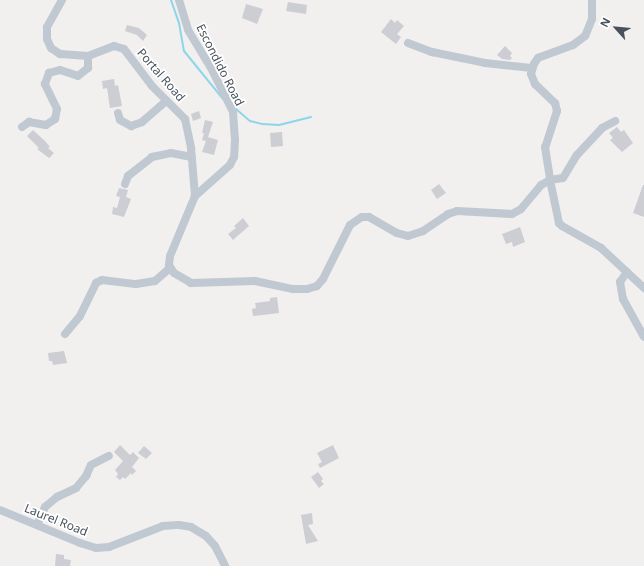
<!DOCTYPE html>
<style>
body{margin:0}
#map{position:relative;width:644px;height:566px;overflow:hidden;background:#f2efef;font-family:"Noto Sans",sans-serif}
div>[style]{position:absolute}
.stream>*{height:2px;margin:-1px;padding:0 1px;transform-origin:1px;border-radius:1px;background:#8dd6ea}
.building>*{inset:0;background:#ccced4}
.minor>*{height:8px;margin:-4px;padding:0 4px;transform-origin:4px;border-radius:4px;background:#c0c9d1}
span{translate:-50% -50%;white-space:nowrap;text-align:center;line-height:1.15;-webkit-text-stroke:3.5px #fff;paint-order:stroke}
.street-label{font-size:12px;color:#48525c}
.north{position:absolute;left:596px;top:8px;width:40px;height:40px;-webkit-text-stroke:3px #fff;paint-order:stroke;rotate:297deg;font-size:11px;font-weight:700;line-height:16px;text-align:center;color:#48525c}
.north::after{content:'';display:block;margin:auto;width:14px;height:18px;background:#48525c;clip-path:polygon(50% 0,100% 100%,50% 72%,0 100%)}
</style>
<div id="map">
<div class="stream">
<div style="left:171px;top:0;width:24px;rotate:71deg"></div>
<div style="left:179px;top:23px;width:28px;rotate:80deg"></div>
<div style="left:184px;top:51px;width:62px;rotate:50.9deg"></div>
<div style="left:236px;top:109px;width:18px;rotate:41deg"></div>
<div style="left:250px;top:121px;width:12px;rotate:14deg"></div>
<div style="left:262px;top:124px;width:17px;rotate:3deg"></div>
<div style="left:279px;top:125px;width:33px;rotate:-14deg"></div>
</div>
<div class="building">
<div style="clip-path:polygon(288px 2px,307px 5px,306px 14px,286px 11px)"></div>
<div style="clip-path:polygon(246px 4px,263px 9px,257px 24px,242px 18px)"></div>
<div style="clip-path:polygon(391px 19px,395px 23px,397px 20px,404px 26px,397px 34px,401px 37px,396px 44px,381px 32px)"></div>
<div style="clip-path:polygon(127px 25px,139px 28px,147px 35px,143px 41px,137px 35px,125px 31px)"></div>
<div style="clip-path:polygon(505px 46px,512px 53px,510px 56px,512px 58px,510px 60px,502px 59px,497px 55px)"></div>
<div style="clip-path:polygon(114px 79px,115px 86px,118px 85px,122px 106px,110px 108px,107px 88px,103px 89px,102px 81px)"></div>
<div style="clip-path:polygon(199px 111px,201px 118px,193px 121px,191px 114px)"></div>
<div style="clip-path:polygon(205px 120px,213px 122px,208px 137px,218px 140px,214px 155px,202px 152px,206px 141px,202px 140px,204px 133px,202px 133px)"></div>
<div style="clip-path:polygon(617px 127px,621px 132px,624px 130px,633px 143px,622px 152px,610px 140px,613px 138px,609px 133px)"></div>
<div style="clip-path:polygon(33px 130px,45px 141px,50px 147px,48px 148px,54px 153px,49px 158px,37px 149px,39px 148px,27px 136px)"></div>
<div style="clip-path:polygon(282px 132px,283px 146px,271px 147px,270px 133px)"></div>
<div style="clip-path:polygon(439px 184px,446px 193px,437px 199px,431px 190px)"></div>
<div style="clip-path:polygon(643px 185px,644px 185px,644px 217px,633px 213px)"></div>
<div style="clip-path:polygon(119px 188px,128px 190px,126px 197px,131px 199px,124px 217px,112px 214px,113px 207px,117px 208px,120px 197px,116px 196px)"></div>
<div style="clip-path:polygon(243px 218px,249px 226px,233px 240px,228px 234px,236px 228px,234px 226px)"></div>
<div style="clip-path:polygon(520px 227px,525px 242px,513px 247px,512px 242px,506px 244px,502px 234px)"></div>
<div style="clip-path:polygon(277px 297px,279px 313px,253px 316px,252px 309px,256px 308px,255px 303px,270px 301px,270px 298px)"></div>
<div style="clip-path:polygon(64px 351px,67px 363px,53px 365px,52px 361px,49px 361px,48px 353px)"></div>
<div style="clip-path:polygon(120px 445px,130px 455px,133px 452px,139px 458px,132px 467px,136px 471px,132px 475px,131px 473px,125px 479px,123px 477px,120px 480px,116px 477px,118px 474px,115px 470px,123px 461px,114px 452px)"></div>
<div style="clip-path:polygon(333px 445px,339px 458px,320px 468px,318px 464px,322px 462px,317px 453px)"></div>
<div style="clip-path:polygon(144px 446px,152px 453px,146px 459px,138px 453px)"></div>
<div style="clip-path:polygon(318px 472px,323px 479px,321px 481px,324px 484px,319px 488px,311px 477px)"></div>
<div style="clip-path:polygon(312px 513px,313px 524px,308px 525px,318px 541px,306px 544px,301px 515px)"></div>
<div style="clip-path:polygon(56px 554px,64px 555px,64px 559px,71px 560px,70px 566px,55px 566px)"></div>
</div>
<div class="minor">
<div style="left:62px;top:0;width:31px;rotate:119deg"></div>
<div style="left:47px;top:27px;width:12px;rotate:90deg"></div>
<div style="left:47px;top:39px;width:10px;rotate:66deg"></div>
<div style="left:51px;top:48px;width:11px;rotate:34deg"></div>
<div style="left:60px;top:54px;width:28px;rotate:4deg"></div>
<div style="left:88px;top:56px;width:28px;rotate:-21deg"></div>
<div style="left:114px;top:46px;width:10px;rotate:17deg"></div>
<div style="left:124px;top:49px;width:46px;rotate:52.9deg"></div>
<div style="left:152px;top:86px;width:47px;rotate:45deg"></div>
<div style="left:185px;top:119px;width:30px;rotate:78deg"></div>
<div style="left:191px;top:148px;width:48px;rotate:85.2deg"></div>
<div style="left:179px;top:0;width:31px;rotate:73deg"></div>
<div style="left:188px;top:30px;width:44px;rotate:58.8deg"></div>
<div style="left:211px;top:68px;width:49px;rotate:63.4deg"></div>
<div style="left:233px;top:112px;width:28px;rotate:86deg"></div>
<div style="left:235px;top:140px;width:17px;rotate:93deg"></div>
<div style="left:234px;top:157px;width:9px;rotate:117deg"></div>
<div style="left:230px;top:165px;width:47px;rotate:138.5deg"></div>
<div style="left:195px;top:196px;width:65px;rotate:112.6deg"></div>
<div style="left:170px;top:256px;width:9px;rotate:96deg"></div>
<div style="left:169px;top:265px;width:9px;rotate:58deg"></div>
<div style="left:174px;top:273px;width:20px;rotate:30deg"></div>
<div style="left:191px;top:283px;width:64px;rotate:-1.8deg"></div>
<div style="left:255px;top:281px;width:39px;rotate:12deg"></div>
<div style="left:293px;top:289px;width:14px"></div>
<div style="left:307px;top:289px;width:10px;rotate:-17deg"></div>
<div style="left:317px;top:286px;width:9px;rotate:-49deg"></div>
<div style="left:323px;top:279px;width:60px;rotate:-63.4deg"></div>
<div style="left:350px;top:225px;width:14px;rotate:-34deg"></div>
<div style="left:362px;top:217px;width:7px"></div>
<div style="left:369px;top:217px;width:32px;rotate:30deg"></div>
<div style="left:397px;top:233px;width:11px;rotate:15deg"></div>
<div style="left:408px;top:236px;width:16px;rotate:-18deg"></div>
<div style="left:423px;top:231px;width:30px;rotate:-34deg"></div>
<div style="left:448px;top:214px;width:9px;rotate:-18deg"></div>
<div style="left:457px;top:211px;width:55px;rotate:3.1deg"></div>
<div style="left:512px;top:214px;width:10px;rotate:-29deg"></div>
<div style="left:521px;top:209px;width:31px;rotate:-50deg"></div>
<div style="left:541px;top:185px;width:10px;rotate:-29deg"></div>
<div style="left:550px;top:180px;width:13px;rotate:-9deg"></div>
<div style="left:563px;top:178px;width:27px;rotate:-59deg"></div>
<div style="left:577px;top:155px;width:37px;rotate:-47deg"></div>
<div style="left:602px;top:128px;width:15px;rotate:-28deg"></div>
<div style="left:592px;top:0;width:19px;rotate:90deg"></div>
<div style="left:592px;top:19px;width:18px;rotate:112deg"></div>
<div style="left:585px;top:36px;width:15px;rotate:143deg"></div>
<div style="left:573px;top:45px;width:37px;rotate:160deg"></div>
<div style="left:538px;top:58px;width:7px;rotate:124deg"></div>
<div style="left:534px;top:64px;width:10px;rotate:107deg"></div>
<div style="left:531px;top:74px;width:11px;rotate:68deg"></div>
<div style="left:535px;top:84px;width:28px;rotate:44deg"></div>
<div style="left:555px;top:103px;width:8px;rotate:76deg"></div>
<div style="left:557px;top:111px;width:38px;rotate:108deg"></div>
<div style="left:545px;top:147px;width:33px;rotate:81deg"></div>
<div style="left:550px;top:180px;width:44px;rotate:78.2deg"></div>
<div style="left:559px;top:223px;width:4px;rotate:45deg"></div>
<div style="left:562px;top:226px;width:45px;rotate:29.4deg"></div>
<div style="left:601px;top:248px;width:59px;rotate:42.9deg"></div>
<div style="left:408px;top:43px;width:26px;rotate:21deg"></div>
<div style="left:432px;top:52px;width:54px;rotate:11.7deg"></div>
<div style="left:485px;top:63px;width:47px;rotate:6.1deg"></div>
<div style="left:118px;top:113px;width:7px;rotate:74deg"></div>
<div style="left:120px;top:120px;width:13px;rotate:29deg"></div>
<div style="left:131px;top:126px;width:12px;rotate:-20deg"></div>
<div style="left:142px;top:122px;width:32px;rotate:-41deg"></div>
<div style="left:22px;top:127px;width:9px;rotate:-36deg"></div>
<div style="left:29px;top:122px;width:17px;rotate:10deg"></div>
<div style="left:46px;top:125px;width:11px;rotate:-34deg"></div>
<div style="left:55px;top:119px;width:10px;rotate:-79deg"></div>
<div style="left:57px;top:109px;width:28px;rotate:-116deg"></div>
<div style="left:45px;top:84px;width:12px;rotate:-70deg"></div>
<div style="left:49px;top:73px;width:11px;rotate:-15deg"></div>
<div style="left:60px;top:70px;width:19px;rotate:18deg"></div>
<div style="left:78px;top:76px;width:13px;rotate:-39deg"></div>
<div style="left:88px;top:68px;width:12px;rotate:-90deg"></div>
<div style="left:125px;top:184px;width:9px;rotate:-69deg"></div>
<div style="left:128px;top:176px;width:31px;rotate:-38deg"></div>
<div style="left:152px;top:157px;width:19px;rotate:-12deg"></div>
<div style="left:171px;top:153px;width:21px;rotate:11deg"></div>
<div style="left:627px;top:272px;width:12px;rotate:125deg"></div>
<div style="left:620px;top:282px;width:17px;rotate:80deg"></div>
<div style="left:623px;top:299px;width:43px;rotate:61.1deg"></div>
<div style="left:65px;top:334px;width:23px;rotate:-50deg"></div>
<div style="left:80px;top:316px;width:37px;rotate:-64deg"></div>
<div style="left:96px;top:283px;width:7px;rotate:-27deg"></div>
<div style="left:102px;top:280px;width:34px;rotate:7deg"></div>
<div style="left:136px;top:284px;width:19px;rotate:-9deg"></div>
<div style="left:155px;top:281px;width:20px;rotate:-41deg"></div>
<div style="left:0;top:510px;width:87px;rotate:22.4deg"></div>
<div style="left:80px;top:543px;width:17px;rotate:17deg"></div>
<div style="left:96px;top:548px;width:13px;rotate:-4deg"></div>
<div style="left:109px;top:547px;width:58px;rotate:-21.3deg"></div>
<div style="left:163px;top:526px;width:16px;rotate:-4deg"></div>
<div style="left:179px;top:525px;width:12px;rotate:9deg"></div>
<div style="left:191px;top:527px;width:17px;rotate:31deg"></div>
<div style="left:206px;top:536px;width:13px;rotate:48deg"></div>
<div style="left:215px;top:546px;width:22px;rotate:63deg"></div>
<div style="left:37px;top:525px;width:20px;rotate:-66deg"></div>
<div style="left:45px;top:507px;width:16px;rotate:-40deg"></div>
<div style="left:57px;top:497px;width:21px;rotate:-25deg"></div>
<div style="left:76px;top:488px;width:16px;rotate:-50deg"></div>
<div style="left:86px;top:476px;width:12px;rotate:-66deg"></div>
<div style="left:91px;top:465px;width:20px;rotate:-27deg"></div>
</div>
<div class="street-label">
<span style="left:220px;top:65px;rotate:63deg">Escondido Road</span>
<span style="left:161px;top:75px;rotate:49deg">Portal Road</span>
<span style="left:56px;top:520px;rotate:22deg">Laurel Road</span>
</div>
<div class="north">N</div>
</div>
